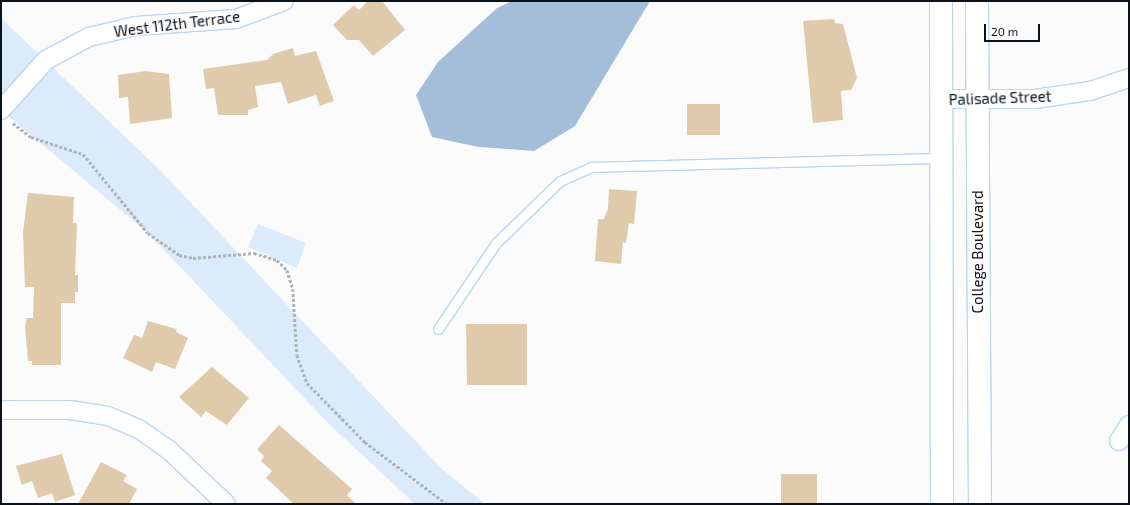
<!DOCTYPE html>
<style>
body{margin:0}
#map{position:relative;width:1130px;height:505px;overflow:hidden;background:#fbfbfb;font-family:"Exo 2",sans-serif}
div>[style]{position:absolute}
.green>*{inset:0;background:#dcebfb}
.water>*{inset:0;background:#a3bed9}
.building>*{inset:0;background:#dfcaab}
.path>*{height:2.5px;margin-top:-1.25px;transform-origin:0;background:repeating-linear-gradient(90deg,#b0b3b6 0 3px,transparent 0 5px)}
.roads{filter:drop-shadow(1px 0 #bcd6f0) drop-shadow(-1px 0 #bcd6f0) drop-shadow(0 1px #bcd6f0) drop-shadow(0 -1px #bcd6f0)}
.lane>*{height:9px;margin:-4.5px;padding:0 4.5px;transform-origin:4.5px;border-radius:4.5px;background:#fff}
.street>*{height:18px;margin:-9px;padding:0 9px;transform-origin:9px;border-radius:9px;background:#fff}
.secondary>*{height:22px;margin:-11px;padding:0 11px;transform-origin:11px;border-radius:11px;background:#fff}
span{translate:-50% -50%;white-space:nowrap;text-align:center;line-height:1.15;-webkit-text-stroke:3px #fff;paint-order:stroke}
.street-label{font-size:15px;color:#09121b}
.frame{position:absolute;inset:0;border:2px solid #09121b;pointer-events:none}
.scale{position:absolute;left:984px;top:24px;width:56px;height:18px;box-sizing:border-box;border:2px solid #09121b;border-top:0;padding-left:5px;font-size:12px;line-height:14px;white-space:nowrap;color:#09121b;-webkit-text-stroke:3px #fff;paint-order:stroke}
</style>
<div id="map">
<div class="green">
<div style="clip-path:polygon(1px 18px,160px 170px,441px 468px,485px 504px,415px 504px,328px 423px,148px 233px,1px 110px)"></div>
<div style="clip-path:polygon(258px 224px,306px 243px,297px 268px,248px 247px)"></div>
</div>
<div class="water">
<div style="clip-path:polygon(512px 1px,650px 1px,575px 126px,534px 151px,479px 147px,432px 137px,416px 95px,438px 62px,497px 8px)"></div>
</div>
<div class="building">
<div style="clip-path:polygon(368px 1px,382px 1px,405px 30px,373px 56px,359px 40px,347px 40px,333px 25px,354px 5px,359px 10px)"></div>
<div style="clip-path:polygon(834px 19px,835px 23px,843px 24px,857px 78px,851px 90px,841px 91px,843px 120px,813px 123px,803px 21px)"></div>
<div style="clip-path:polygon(293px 48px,295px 56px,316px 51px,334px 101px,320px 106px,316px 95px,288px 104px,281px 82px,255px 86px,258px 107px,248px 110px,248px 115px,218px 115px,214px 88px,206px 89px,203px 69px,267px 60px,273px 54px)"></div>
<div style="clip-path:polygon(146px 71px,169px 74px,172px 118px,130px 124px,128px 97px,119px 98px,118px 75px)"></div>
<div style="clip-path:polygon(687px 104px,720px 104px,720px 135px,687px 135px)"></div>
<div style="clip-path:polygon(609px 189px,637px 191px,634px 224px,629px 223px,626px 243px,623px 242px,621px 264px,595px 261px,598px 219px,604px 219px,608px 208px)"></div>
<div style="clip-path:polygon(28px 193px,74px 197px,73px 223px,77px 223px,75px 275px,78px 275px,78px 292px,75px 292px,75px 303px,61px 303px,61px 365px,32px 365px,32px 361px,28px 361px,25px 326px,27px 318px,33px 318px,34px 287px,25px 287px,23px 232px)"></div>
<div style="clip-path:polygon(148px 321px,177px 329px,176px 332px,188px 338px,175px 369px,156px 362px,152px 372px,123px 358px,134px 335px,142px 338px)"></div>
<div style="clip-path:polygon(466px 324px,527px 324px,527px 385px,467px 385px)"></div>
<div style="clip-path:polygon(212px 367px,249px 398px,227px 425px,206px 411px,201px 417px,179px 397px)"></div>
<div style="clip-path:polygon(279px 425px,352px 489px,347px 495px,356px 504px,294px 504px,266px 478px,272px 471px,261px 461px,264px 456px,257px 449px)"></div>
<div style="clip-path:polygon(62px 454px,75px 495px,55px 502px,52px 493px,38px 498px,32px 481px,22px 485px,16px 466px)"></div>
<div style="clip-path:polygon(101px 462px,127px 475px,123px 481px,137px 489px,129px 504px,78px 504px)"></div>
<div style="clip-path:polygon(781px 474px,817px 474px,817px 504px,781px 504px)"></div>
</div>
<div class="path">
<div style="left:13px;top:123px;width:23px;rotate:38deg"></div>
<div style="left:31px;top:137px;width:55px;rotate:18.1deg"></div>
<div style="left:83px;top:154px;width:102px;rotate:50.6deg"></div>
<div style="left:148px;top:233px;width:38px;rotate:35deg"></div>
<div style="left:179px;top:255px;width:14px;rotate:12deg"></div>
<div style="left:193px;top:258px;width:61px;rotate:-4.7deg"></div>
<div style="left:254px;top:253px;width:24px;rotate:17deg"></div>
<div style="left:277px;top:260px;width:14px;rotate:45deg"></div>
<div style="left:287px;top:270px;width:20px;rotate:72deg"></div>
<div style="left:293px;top:289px;width:66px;rotate:86.5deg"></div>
<div style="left:297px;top:355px;width:30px;rotate:70deg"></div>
<div style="left:307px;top:383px;width:83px;rotate:45.5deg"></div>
<div style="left:365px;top:442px;width:103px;rotate:37.1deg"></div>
</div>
<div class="roads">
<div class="lane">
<div style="left:438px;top:329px;width:104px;rotate:-56deg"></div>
<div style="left:496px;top:243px;width:89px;rotate:-44.1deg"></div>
<div style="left:560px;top:181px;width:34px;rotate:-24deg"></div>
<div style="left:591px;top:167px;width:351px;rotate:-1.5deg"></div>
</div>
<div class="street">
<div style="left:942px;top:99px;width:93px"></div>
<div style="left:1035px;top:99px;width:56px;rotate:-8.3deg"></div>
<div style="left:1090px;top:91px;width:41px;rotate:-18.4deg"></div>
<div style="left:1px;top:110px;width:67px;rotate:-48deg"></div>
<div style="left:46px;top:60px;width:49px;rotate:-28.1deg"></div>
<div style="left:89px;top:37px;width:48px;rotate:-13.2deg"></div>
<div style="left:136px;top:26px;width:100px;rotate:-4deg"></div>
<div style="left:236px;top:19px;width:51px;rotate:-20.6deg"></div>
<div style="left:1px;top:410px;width:69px"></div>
<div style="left:70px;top:410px;width:38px;rotate:9deg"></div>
<div style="left:108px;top:416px;width:34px;rotate:23deg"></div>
<div style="left:139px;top:429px;width:38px;rotate:35deg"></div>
<div style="left:170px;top:451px;width:77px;rotate:43.4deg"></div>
<div style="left:1119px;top:441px;width:19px;rotate:-58deg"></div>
</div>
<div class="secondary">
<div style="left:941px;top:1px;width:503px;rotate:89.89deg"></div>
<div style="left:977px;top:1px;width:503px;rotate:89.66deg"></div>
</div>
</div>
<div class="street-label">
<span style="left:177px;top:24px;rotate:-7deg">West 112th Terrace</span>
<span style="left:1000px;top:98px;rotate:-2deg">Palisade Street</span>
<span style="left:978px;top:252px;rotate:-90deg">College Boulevard</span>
</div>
<div class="frame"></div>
<div class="scale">20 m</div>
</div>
